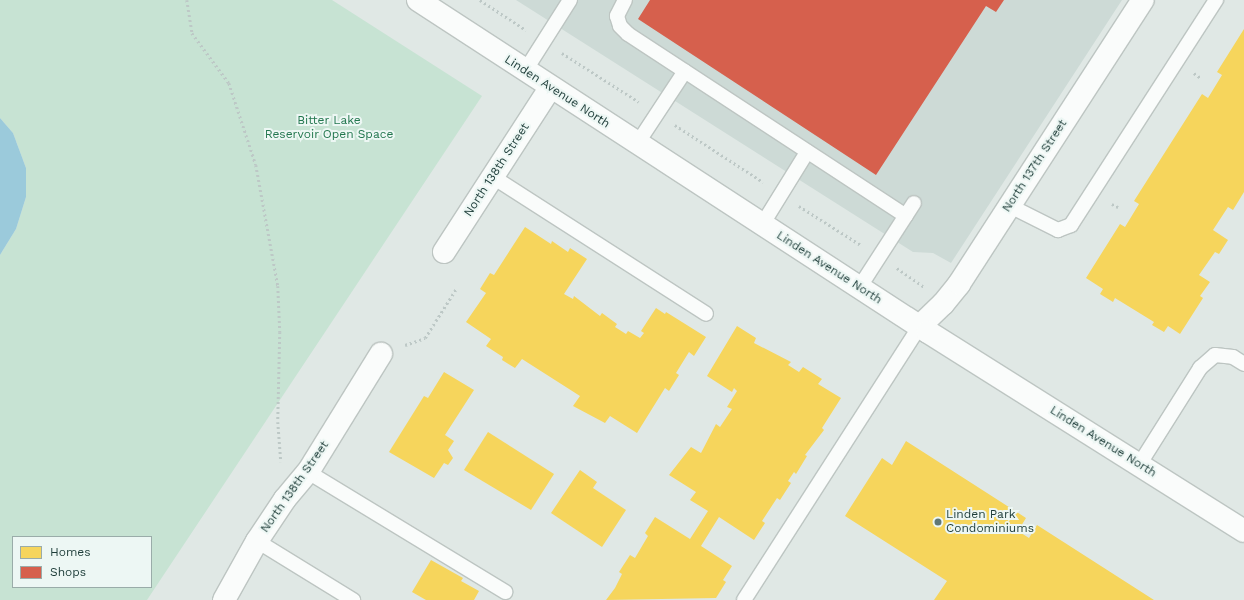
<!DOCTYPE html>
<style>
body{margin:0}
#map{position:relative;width:1244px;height:600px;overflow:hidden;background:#e0e8e5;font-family:"Work Sans",sans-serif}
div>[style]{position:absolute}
.built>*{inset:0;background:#cddad6}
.green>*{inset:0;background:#c7e3d3}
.water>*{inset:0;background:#9bcadb}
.homes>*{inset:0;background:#f6d55c}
.shops>*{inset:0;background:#d6604d}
.path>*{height:2.5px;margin-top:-1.25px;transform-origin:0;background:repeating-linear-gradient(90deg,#bdc8c6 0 2px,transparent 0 5px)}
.roads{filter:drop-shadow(1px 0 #bdc5c2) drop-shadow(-1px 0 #bdc5c2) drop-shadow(0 1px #bdc5c2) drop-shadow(0 -1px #bdc5c2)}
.service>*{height:14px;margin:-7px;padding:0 7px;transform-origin:7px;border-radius:7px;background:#fafcfb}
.minor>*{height:22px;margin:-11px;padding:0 11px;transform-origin:11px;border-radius:11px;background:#fafcfb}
.tertiary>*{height:22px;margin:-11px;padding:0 11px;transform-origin:11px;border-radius:11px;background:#fafcfb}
.dots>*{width:11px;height:11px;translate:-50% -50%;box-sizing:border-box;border:2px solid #edf7f4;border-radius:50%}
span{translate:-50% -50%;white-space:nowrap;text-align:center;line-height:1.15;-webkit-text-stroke:4px #edf7f4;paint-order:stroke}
.street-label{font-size:12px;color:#1d3c38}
.park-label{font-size:12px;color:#23774f}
.poi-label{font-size:12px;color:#1d3c38}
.left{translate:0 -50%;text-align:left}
.legend{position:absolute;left:12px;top:536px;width:140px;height:52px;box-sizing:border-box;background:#edf7f4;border:1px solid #9aaca9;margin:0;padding:5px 7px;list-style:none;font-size:12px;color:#1d3c38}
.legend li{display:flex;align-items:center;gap:8px;height:20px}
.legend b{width:20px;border:1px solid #9aaca9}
</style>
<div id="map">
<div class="built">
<div style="clip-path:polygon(516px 0,1122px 0,951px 263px,933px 253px,913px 252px)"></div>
</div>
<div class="green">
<div style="clip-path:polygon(evenodd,0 0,332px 0,482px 96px,147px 600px,0 600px,0 255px,16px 229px,26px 197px,26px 168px,13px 133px,0 118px,0 0,13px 537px,151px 537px,151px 587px,13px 587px,13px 537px)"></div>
</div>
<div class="water">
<div style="clip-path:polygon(0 118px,13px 133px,26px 168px,26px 197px,16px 229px,0 255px)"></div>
</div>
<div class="homes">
<div style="clip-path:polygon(1244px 29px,1244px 192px,1233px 210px,1228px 207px,1213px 230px,1228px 240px,1219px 254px,1215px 252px,1199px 275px,1210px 282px,1200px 296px,1203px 298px,1180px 334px,1168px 326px,1164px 332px,1152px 325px,1154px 322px,1115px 298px,1113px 302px,1100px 294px,1103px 289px,1086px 278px,1120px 224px,1125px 227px,1139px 204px,1134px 201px,1202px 94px,1208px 98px,1222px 75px,1217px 72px)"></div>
<div style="clip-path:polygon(525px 227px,551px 244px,552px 241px,568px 252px,570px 248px,587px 259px,564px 294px,573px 299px,574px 296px,600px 316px,602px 313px,617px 324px,615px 327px,626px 334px,628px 331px,640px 338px,644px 333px,641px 331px,656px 308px,665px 314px,666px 312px,706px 337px,694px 356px,689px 352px,676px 373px,679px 375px,669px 391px,665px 388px,637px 433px,610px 416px,605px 423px,573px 406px,580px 396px,522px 359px,515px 368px,502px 360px,503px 357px,486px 346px,491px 339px,466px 322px,486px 293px,480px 289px,490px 273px,494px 275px)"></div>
<div style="clip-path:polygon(737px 326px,756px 338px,754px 343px,791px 362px,788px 365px,799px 372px,803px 367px,822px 379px,818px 384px,841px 398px,822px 428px,824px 430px,805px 455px,807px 456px,796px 474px,794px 472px,788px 481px,791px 483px,780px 500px,777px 498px,762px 521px,765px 523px,754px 540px,719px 517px,701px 546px,732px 566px,723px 580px,726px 582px,716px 598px,606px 600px,615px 588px,622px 574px,619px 572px,630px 555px,635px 558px,648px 536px,645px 533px,655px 517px,690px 539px,708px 511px,690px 500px,696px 492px,669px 475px,691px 447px,701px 453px,716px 424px,720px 427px,732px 409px,727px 407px,737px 391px,734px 388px,732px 392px,707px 376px)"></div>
<div style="clip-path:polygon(444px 372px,474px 390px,445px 435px,454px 441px,448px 450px,453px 458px,448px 465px,444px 463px,434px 478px,389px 452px,424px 396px,428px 398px)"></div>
<div style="clip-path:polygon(488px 432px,554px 474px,531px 510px,464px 470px)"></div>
<div style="clip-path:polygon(906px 441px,1026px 518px,1018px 531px,1029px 538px,1037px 525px,1154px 600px,934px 600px,947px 581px,845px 516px,882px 458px,892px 465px)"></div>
<div style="clip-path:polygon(580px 470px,597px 482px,593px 488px,626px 510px,602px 547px,551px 513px)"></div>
<div style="clip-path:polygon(431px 560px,463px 578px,461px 581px,479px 591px,474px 600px,426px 600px,412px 592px)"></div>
</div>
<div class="shops">
<div style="clip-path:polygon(650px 0,1004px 0,996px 12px,986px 6px,876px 175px,638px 19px)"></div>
</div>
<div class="path">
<div style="left:187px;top:0;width:33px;rotate:81deg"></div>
<div style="left:192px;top:33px;width:62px;rotate:53.5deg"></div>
<div style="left:229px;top:83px;width:86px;rotate:71.8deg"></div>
<div style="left:256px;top:165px;width:123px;rotate:79.7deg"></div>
<div style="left:278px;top:286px;width:46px;rotate:87.5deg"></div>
<div style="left:280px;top:332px;width:90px;rotate:91.3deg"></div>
<div style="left:278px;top:422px;width:40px;rotate:85.7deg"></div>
<div style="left:480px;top:0;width:55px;rotate:33.1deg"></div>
<div style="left:562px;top:53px;width:91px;rotate:32.5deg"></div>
<div style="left:1194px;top:73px;width:9px;rotate:36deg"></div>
<div style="left:675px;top:125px;width:105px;rotate:32.9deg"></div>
<div style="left:1112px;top:204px;width:7px;rotate:27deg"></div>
<div style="left:799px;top:206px;width:73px;rotate:32.2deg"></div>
<div style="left:897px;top:268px;width:33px;rotate:35deg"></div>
<div style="left:405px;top:345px;width:21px;rotate:-19deg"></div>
<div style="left:425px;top:338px;width:58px;rotate:-57.7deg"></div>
</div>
<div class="roads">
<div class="service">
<div style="left:625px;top:0;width:18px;rotate:117deg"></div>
<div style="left:617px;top:16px;width:10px;rotate:73deg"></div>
<div style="left:620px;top:26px;width:11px;rotate:45deg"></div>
<div style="left:628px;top:34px;width:332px;rotate:33.2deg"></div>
<div style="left:525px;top:71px;width:84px;rotate:-57.6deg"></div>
<div style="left:637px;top:144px;width:87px;rotate:-56.7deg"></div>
<div style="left:493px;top:177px;width:253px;rotate:32.7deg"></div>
<div style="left:1010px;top:206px;width:54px;rotate:26.6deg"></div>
<div style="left:1058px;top:230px;width:14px;rotate:-21deg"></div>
<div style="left:1071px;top:225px;width:268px;rotate:-57.2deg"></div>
<div style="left:762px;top:225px;width:86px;rotate:-58.3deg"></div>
<div style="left:859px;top:288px;width:101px;rotate:-57.1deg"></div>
<div style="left:1139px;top:465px;width:115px;rotate:-57.8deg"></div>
<div style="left:1200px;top:368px;width:20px;rotate:-41deg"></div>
<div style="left:1215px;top:355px;width:18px;rotate:6deg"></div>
<div style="left:1233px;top:357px;width:13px;rotate:32deg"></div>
<div style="left:308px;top:472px;width:231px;rotate:31.3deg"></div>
<div style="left:257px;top:541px;width:113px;rotate:31.6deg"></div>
<div style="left:744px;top:600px;width:326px;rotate:-57.3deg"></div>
</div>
<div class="minor">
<div style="left:444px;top:252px;width:195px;rotate:-57.1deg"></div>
<div style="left:920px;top:326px;width:32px;rotate:-44deg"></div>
<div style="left:943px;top:304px;width:26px;rotate:-51deg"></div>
<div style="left:959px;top:284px;width:338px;rotate:-57.1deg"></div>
<div style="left:224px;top:600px;width:68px;rotate:-60.8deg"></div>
<div style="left:257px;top:541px;width:50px;rotate:-56.3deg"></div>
<div style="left:285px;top:499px;width:35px;rotate:-50deg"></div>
<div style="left:308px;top:472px;width:139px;rotate:-58.3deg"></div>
</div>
<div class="tertiary">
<div style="left:418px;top:0;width:609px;rotate:33.06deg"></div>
<div style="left:928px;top:332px;width:373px;rotate:32.2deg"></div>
</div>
</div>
<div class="dots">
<div style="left:938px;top:522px;background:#617875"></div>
</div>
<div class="street-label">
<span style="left:557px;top:92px;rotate:33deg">Linden Avenue North</span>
<span style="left:1035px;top:166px;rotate:-57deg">North 137th Street</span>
<span style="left:497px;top:170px;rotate:-57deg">North 138th Street</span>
<span style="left:829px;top:268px;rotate:33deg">Linden Avenue North</span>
<span style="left:1103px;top:442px;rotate:32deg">Linden Avenue North</span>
<span style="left:295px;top:487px;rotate:-55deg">North 138th Street</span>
</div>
<div class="park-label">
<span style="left:329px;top:128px">Bitter Lake<br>Reservoir Open Space</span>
</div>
<div class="poi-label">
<span class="left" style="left:946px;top:522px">Linden Park<br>Condominiums</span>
</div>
<ul class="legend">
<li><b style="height:11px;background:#f6d55c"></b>Homes</li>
<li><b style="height:11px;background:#d6604d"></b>Shops</li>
</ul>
</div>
